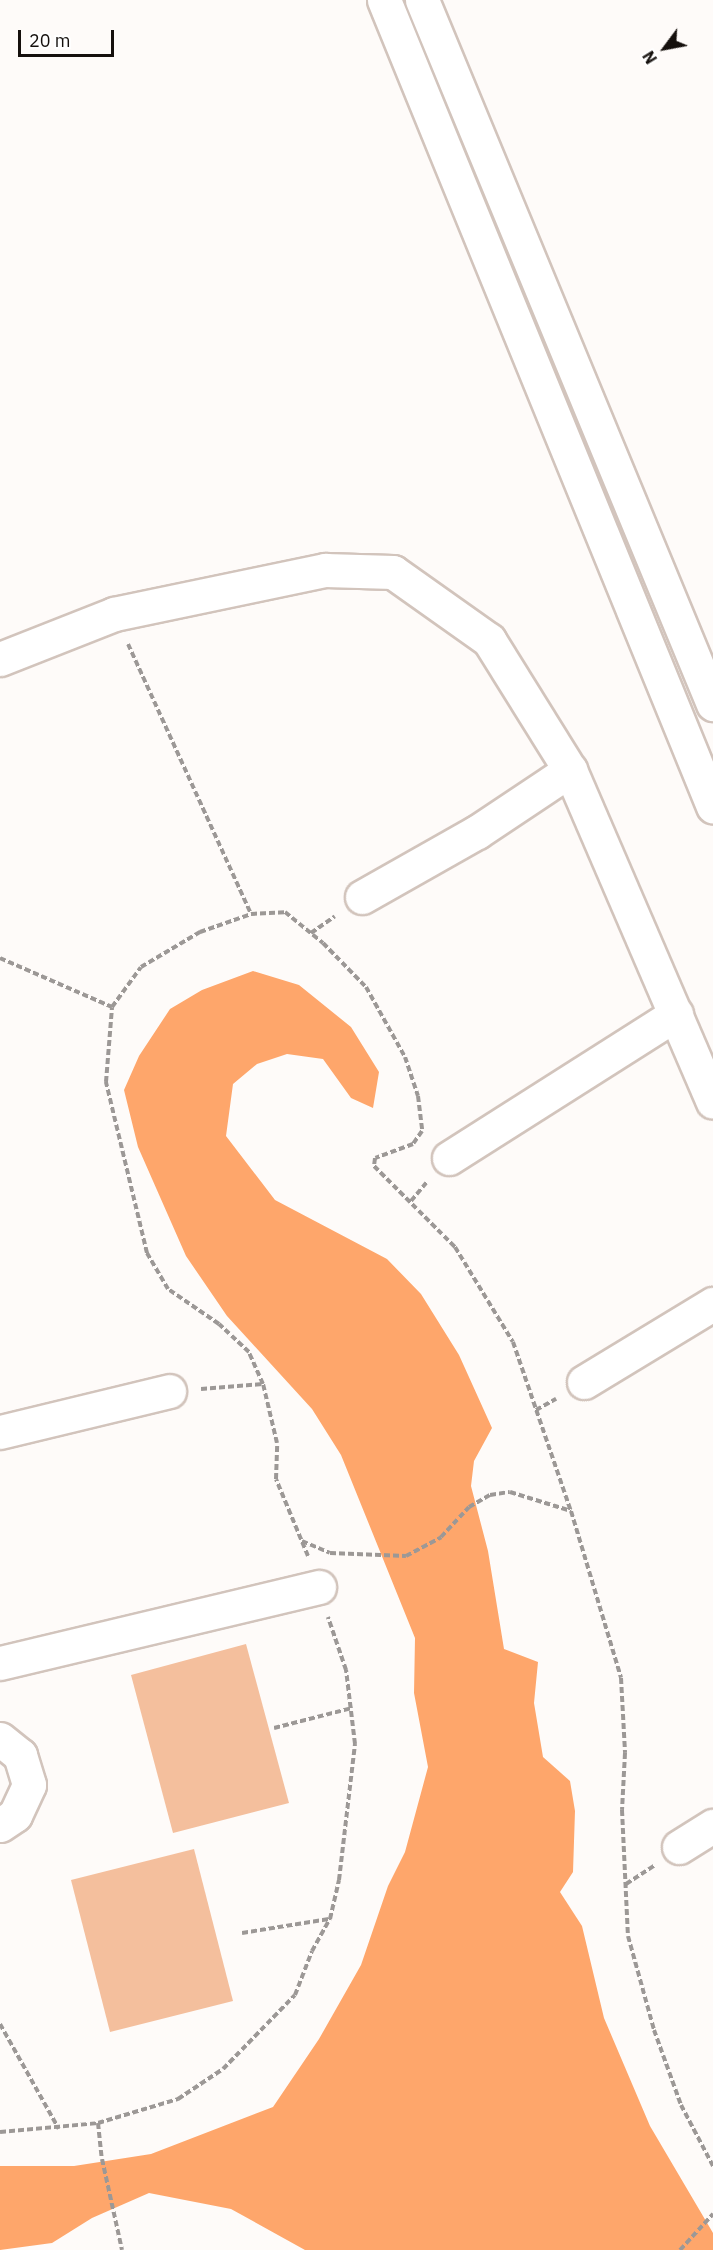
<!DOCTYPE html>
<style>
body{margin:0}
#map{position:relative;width:713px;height:2250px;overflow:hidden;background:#fefbf9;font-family:"IBM Plex Sans",sans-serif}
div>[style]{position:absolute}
.water>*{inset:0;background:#fea66b}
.building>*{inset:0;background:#f4bf9d}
.path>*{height:4px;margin-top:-2px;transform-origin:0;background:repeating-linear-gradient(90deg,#9c9896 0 6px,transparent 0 9px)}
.roads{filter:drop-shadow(2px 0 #d2c4bc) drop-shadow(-2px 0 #d2c4bc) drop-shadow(0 2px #d2c4bc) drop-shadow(0 -2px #d2c4bc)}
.minor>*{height:33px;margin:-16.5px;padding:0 16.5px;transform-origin:16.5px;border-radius:16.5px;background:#fff}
span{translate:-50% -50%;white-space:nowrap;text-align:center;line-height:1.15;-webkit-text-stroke:6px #fff;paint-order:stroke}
.north{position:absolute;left:635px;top:18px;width:60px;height:60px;-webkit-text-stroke:4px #fff;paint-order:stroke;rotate:238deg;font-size:16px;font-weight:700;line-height:24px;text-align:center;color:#15100d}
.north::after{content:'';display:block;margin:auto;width:21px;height:27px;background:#15100d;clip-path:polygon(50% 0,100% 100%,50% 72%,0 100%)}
.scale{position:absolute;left:18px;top:30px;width:96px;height:27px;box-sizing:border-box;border:3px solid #15100d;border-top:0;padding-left:8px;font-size:18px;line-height:21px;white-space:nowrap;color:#15100d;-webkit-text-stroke:4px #fff;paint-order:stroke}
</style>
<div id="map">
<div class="water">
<div style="clip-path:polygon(253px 971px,299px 985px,351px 1027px,379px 1072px,373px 1108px,351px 1098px,323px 1059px,287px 1054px,257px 1064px,233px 1084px,226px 1136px,275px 1200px,387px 1259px,421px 1294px,459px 1355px,492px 1428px,474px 1461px,471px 1486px,488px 1551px,504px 1649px,538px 1662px,534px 1703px,543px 1757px,570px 1781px,575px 1811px,573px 1872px,560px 1892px,582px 1926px,604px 2018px,650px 2126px,713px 2233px,713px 2250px,305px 2250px,231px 2209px,149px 2193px,92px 2218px,52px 2243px,0 2250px,0 2166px,74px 2166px,151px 2154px,273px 2107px,319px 2039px,361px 1965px,388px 1886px,405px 1852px,428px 1767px,414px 1693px,415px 1638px,341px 1455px,312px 1409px,227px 1316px,186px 1256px,138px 1147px,124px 1090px,139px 1056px,170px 1009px,202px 990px)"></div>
</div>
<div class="building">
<div style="clip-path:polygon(246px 1644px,289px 1803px,173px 1833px,131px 1675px)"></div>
<div style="clip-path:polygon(194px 1849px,233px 2001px,110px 2032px,71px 1880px)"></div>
</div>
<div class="path">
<div style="left:128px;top:644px;width:297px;rotate:65.5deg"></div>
<div style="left:311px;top:933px;width:29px;rotate:-35deg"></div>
<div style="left:0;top:958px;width:122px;rotate:23.6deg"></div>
<div style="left:411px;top:1201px;width:26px;rotate:-50deg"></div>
<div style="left:201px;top:1389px;width:62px;rotate:-4.6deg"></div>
<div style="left:536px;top:1410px;width:23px;rotate:-29deg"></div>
<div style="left:302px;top:1541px;width:30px;rotate:23deg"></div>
<div style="left:330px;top:1553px;width:76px;rotate:2.3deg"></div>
<div style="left:406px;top:1556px;width:40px;rotate:-28deg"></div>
<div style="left:441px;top:1537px;width:41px;rotate:-47deg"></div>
<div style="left:469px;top:1507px;width:24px;rotate:-30deg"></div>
<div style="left:490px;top:1495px;width:20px;rotate:-9deg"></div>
<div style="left:510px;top:1492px;width:64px;rotate:17.3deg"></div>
<div style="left:571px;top:1511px;width:174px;rotate:73.3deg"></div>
<div style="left:621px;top:1678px;width:75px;rotate:86.9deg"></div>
<div style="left:625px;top:1753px;width:57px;rotate:93deg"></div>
<div style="left:622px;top:1810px;width:126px;rotate:87.3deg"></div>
<div style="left:628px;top:1936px;width:98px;rotate:74.5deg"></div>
<div style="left:654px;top:2030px;width:80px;rotate:70.2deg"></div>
<div style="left:681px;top:2105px;width:69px;rotate:62.3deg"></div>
<div style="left:308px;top:1556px;width:83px;rotate:-112.6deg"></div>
<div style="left:276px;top:1479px;width:36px;rotate:-88deg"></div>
<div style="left:277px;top:1443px;width:61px;rotate:-103.3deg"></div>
<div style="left:263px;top:1384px;width:35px;rotate:-114deg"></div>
<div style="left:249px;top:1352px;width:41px;rotate:-137deg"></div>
<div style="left:219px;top:1324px;width:62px;rotate:-145.5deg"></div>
<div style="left:168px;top:1289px;width:42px;rotate:-120.3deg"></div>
<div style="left:147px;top:1253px;width:176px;rotate:-103.5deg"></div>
<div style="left:106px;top:1082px;width:75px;rotate:-85.4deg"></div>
<div style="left:112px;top:1007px;width:49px;rotate:-54.1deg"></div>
<div style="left:141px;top:967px;width:69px;rotate:-30.7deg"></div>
<div style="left:200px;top:932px;width:54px;rotate:-19.4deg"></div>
<div style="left:251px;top:914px;width:34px;rotate:-3deg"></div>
<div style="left:285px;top:912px;width:49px;rotate:39.2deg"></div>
<div style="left:323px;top:943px;width:62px;rotate:45.7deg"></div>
<div style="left:366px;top:987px;width:80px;rotate:60.9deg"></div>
<div style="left:405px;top:1057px;width:41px;rotate:71.6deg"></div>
<div style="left:418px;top:1096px;width:35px;rotate:83deg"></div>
<div style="left:422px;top:1131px;width:16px;rotate:125deg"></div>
<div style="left:413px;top:1144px;width:40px;rotate:159.8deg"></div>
<div style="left:375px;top:1158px;width:8px;rotate:97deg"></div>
<div style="left:374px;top:1166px;width:115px;rotate:45deg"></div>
<div style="left:455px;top:1247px;width:111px;rotate:58.6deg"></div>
<div style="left:513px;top:1342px;width:179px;rotate:71.1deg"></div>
<div style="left:274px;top:1728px;width:81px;rotate:-14.4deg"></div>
<div style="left:626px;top:1884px;width:35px;rotate:-33deg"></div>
<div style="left:242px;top:1933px;width:88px;rotate:-9.1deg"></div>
<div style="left:0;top:2024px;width:120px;rotate:60.7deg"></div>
<div style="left:98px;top:2123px;width:36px;rotate:84deg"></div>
<div style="left:102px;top:2159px;width:93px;rotate:77.6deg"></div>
<div style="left:0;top:2132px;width:98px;rotate:-5.2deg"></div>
<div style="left:98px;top:2123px;width:84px;rotate:-16.7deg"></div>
<div style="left:178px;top:2099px;width:54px;rotate:-33.7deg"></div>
<div style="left:223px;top:2069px;width:103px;rotate:-45.8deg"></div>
<div style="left:295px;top:1995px;width:47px;rotate:-68.9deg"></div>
<div style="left:312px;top:1951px;width:37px;rotate:-61deg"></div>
<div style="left:330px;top:1919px;width:40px;rotate:-77deg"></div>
<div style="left:339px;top:1880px;width:137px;rotate:-83.3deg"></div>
<div style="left:355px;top:1744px;width:75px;rotate:-96.9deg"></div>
<div style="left:346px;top:1670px;width:56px;rotate:-108.8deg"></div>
<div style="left:680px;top:2250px;width:49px;rotate:-47.5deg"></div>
</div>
<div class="roads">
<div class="minor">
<div style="left:384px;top:0;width:871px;rotate:67.8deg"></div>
<div style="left:422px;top:0;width:762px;rotate:67.54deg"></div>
<div style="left:0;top:659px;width:123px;rotate:-21.5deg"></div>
<div style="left:114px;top:614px;width:216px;rotate:-11.8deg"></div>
<div style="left:325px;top:570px;width:68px;rotate:1.7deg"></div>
<div style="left:393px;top:572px;width:118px;rotate:35.3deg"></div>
<div style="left:489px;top:640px;width:153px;rotate:58.1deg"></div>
<div style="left:570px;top:770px;width:361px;rotate:66.7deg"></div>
<div style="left:362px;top:897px;width:132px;rotate:-29.5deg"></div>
<div style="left:477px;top:832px;width:112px;rotate:-33.7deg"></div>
<div style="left:449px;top:1158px;width:269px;rotate:-32.4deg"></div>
<div style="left:584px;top:1382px;width:151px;rotate:-31.2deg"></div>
<div style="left:0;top:1432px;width:174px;rotate:-13.6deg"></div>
<div style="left:0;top:1663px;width:328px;rotate:-13.4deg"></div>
<div style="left:0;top:1739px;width:26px;rotate:39deg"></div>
<div style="left:20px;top:1755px;width:31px;rotate:73deg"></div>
<div style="left:29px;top:1785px;width:33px;rotate:115deg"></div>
<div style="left:15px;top:1815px;width:18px;rotate:146deg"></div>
<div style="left:679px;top:1847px;width:40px;rotate:-32deg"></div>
</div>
</div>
<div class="north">N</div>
<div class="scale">20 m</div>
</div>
